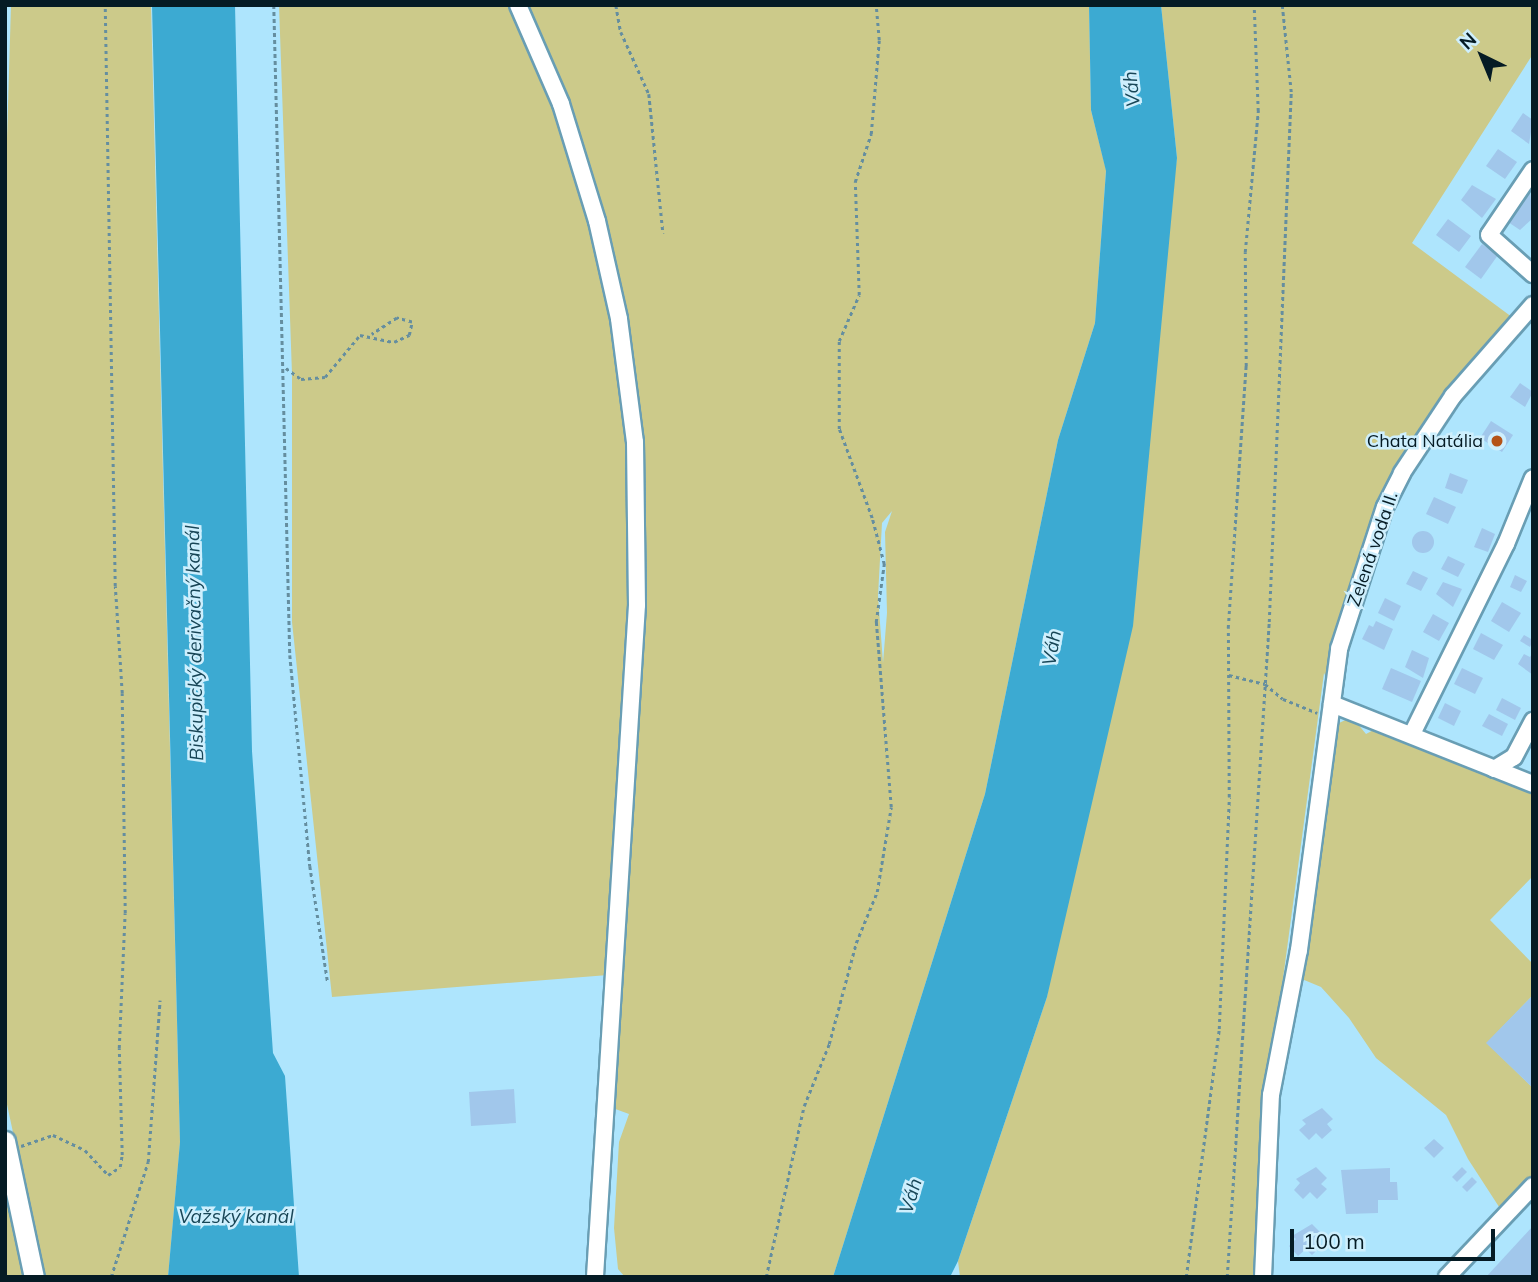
<!DOCTYPE html>
<meta charset="utf-8">
<style>
body{margin:0}
#map{position:relative;width:1538px;height:1282px;overflow:hidden;background:#aee5fd;font-family:Mulish,sans-serif}
div>[style]{position:absolute}
.green>*{inset:0;background:#ccca8a}
.water>*{inset:0;background:#3caad2}
.building>*{inset:0;background:#a1c7eb}
.round{border-radius:50%}
.path>*{height:2.5px;margin-top:-1.25px;transform-origin:0;background:repeating-linear-gradient(90deg,#658e9f 0 3.5px,transparent 0 7px)}
.roads{filter:drop-shadow(2px 0 #699eb4) drop-shadow(-2px 0 #699eb4) drop-shadow(0 2px #699eb4) drop-shadow(0 -2px #699eb4)}
.minor>*{height:16px;margin:-8px;padding:0 8px;transform-origin:8px;border-radius:8px;background:#fff}
.major>*{height:19px;margin:-9.5px;padding:0 9.5px;transform-origin:9.5px;border-radius:9.5px;background:#fff}
.dots>*{width:19px;height:19px;translate:-50% -50%;box-sizing:border-box;border:4px solid #ceeffd;border-radius:50%}
span{translate:-50% -50%;white-space:nowrap;text-align:center;line-height:1.15;-webkit-text-stroke:5px #ceeffd;paint-order:stroke}
.poi-label{font-size:18px;color:#051b24}
.right{translate:-100% -50%;text-align:right}
.street-label{font-size:18px;color:#051b24}
.water-label{font-size:19px;color:#184657;font-style:italic}
.frame{position:absolute;inset:0;border:7px solid #051b24;pointer-events:none}
.north{position:absolute;left:1447px;top:21px;width:70px;height:70px;-webkit-text-stroke:5px #ceeffd;paint-order:stroke;rotate:317deg;font-size:19px;font-weight:700;line-height:28px;text-align:center;color:#051b24}
.north::after{content:'';display:block;margin:auto;width:24px;height:32px;background:#051b24;clip-path:polygon(50% 0,100% 100%,50% 72%,0 100%)}
.scale{position:absolute;left:1290px;top:1229px;width:205px;height:32px;box-sizing:border-box;border:4px solid #051b24;border-top:0;padding-left:9px;font-size:21px;line-height:24px;white-space:nowrap;color:#051b24;-webkit-text-stroke:5px #ceeffd;paint-order:stroke}
</style>
<div id="map">
<div class="green">
<div style="clip-path:polygon(11px 5px,151px 5px,180px 1142px,168px 1277px,44px 1277px,5px 1095px,5px 206px)"></div>
<div style="clip-path:polygon(evenodd,279px 5px,1089px 5px,1091px 110px,1106px 170px,1095px 323px,1058px 440px,985px 794px,833px 1277px,625px 1277px,618px 1269px,614px 1228px,619px 1142px,629px 1114px,599px 1103px,608px 975px,332px 997px,292px 622px,292px 374px,279px 5px,892px 511px,885px 532px,887px 613px,883px 663px,878px 596px,882px 523px,892px 511px)"></div>
<div style="clip-path:polygon(1161px 5px,1533px 5px,1533px 54px,1412px 243px,1524px 326px,1475px 381px,1404px 478px,1366px 583px,1337px 700px,1324px 673px,1273px 1053px,1257px 1277px,960px 1277px,958px 1261px,1047px 997px,1177px 158px)"></div>
<div style="clip-path:polygon(1352px 717px,1366px 734px,1379px 727px,1533px 788px,1533px 876px,1490px 920px,1533px 964px,1533px 995px,1487px 1043px,1533px 1088px,1533px 1179px,1503px 1213px,1468px 1159px,1446px 1115px,1376px 1058px,1349px 1018px,1321px 987px,1297px 977px,1335px 732px,1339px 723px)"></div>
<div style="clip-path:polygon(5px 1187px,25px 1277px,5px 1277px)"></div>
</div>
<div class="water">
<div style="clip-path:polygon(152px 5px,235px 5px,252px 751px,273px 1053px,285px 1076px,299px 1277px,168px 1277px,180px 1142px)"></div>
<div style="clip-path:polygon(1089px 5px,1161px 5px,1177px 158px,1133px 626px,1047px 997px,958px 1261px,950px 1277px,833px 1277px,985px 794px,1058px 440px,1095px 323px,1106px 171px,1091px 110px)"></div>
</div>
<div class="building">
<div style="clip-path:polygon(1523px 113px,1533px 120px,1529px 144px,1511px 131px)"></div>
<div style="clip-path:polygon(1498px 149px,1517px 162px,1505px 179px,1486px 166px)"></div>
<div style="clip-path:polygon(1472px 185px,1496px 199px,1482px 218px,1461px 200px)"></div>
<div style="clip-path:polygon(1530px 191px,1533px 218px,1520px 230px,1508px 222px)"></div>
<div style="clip-path:polygon(1448px 219px,1471px 236px,1459px 252px,1436px 235px)"></div>
<div style="clip-path:polygon(1482px 244px,1498px 255px,1481px 279px,1465px 267px)"></div>
<div style="clip-path:polygon(1520px 383px,1533px 392px,1525px 407px,1510px 397px)"></div>
<div style="clip-path:polygon(1491px 421px,1513px 435px,1502px 452px,1480px 438px)"></div>
<div style="clip-path:polygon(1450px 473px,1468px 480px,1462px 494px,1445px 488px)"></div>
<div style="clip-path:polygon(1434px 497px,1456px 507px,1448px 524px,1426px 514px)"></div>
<div style="clip-path:polygon(1482px 528px,1495px 534px,1488px 552px,1474px 547px)"></div>
<div class="round" style="left:1412px;top:531px;width:22px;height:22px"></div>
<div style="clip-path:polygon(1448px 556px,1465px 564px,1458px 577px,1441px 569px)"></div>
<div style="clip-path:polygon(1413px 571px,1428px 578px,1421px 591px,1406px 584px)"></div>
<div style="clip-path:polygon(1515px 575px,1527px 581px,1521px 592px,1510px 587px)"></div>
<div style="clip-path:polygon(1443px 582px,1462px 589px,1453px 607px,1436px 594px)"></div>
<div style="clip-path:polygon(1385px 598px,1401px 606px,1394px 621px,1378px 613px)"></div>
<div style="clip-path:polygon(1502px 602px,1521px 613px,1509px 632px,1491px 621px)"></div>
<div style="clip-path:polygon(1433px 614px,1449px 623px,1439px 641px,1423px 632px)"></div>
<div style="clip-path:polygon(1376px 621px,1393px 629px,1384px 650px,1362px 639px,1369px 625px,1373px 627px)"></div>
<div style="clip-path:polygon(1481px 633px,1503px 645px,1494px 660px,1473px 649px)"></div>
<div style="clip-path:polygon(1524px 635px,1533px 640px,1530px 647px,1520px 641px)"></div>
<div style="clip-path:polygon(1412px 650px,1429px 658px,1423px 678px,1405px 667px)"></div>
<div style="clip-path:polygon(1533px 652px,1533px 675px,1518px 664px,1524px 654px,1530px 657px)"></div>
<div style="clip-path:polygon(1391px 668px,1421px 681px,1412px 702px,1382px 689px)"></div>
<div style="clip-path:polygon(1462px 668px,1483px 678px,1475px 694px,1454px 684px)"></div>
<div style="clip-path:polygon(1502px 698px,1521px 708px,1515px 720px,1496px 710px)"></div>
<div style="clip-path:polygon(1445px 703px,1461px 711px,1454px 726px,1438px 718px)"></div>
<div style="clip-path:polygon(1489px 714px,1508px 724px,1502px 736px,1482px 726px)"></div>
<div style="clip-path:polygon(1533px 995px,1533px 1088px,1486px 1043px)"></div>
<div style="clip-path:polygon(514px 1089px,516px 1123px,471px 1126px,469px 1092px)"></div>
<div style="clip-path:polygon(1322px 1108px,1333px 1119px,1327px 1124px,1332px 1130px,1322px 1139px,1316px 1133px,1309px 1140px,1299px 1130px,1306px 1124px,1302px 1120px)"></div>
<div style="clip-path:polygon(1434px 1139px,1444px 1148px,1434px 1158px,1424px 1148px)"></div>
<div style="clip-path:polygon(1316px 1167px,1327px 1178px,1321px 1184px,1327px 1189px,1317px 1199px,1310px 1192px,1303px 1199px,1294px 1190px,1300px 1183px,1296px 1179px)"></div>
<div style="clip-path:polygon(1462px 1167px,1467px 1172px,1457px 1182px,1452px 1177px)"></div>
<div style="clip-path:polygon(1390px 1168px,1390px 1182px,1397px 1182px,1398px 1200px,1378px 1200px,1378px 1213px,1346px 1214px,1341px 1170px)"></div>
<div style="clip-path:polygon(1472px 1177px,1477px 1182px,1467px 1192px,1462px 1187px)"></div>
<div style="clip-path:polygon(1312px 1224px,1322px 1234px,1317px 1240px,1322px 1245px,1312px 1255px,1306px 1249px,1298px 1256px,1289px 1246px,1296px 1239px,1292px 1236px)"></div>
<div style="clip-path:polygon(1533px 1226px,1533px 1272px,1528px 1277px,1486px 1277px)"></div>
</div>
<div class="path">
<div style="left:274px;top:5px;width:650px;rotate:88.59deg"></div>
<div style="left:290px;top:655px;width:212px;rotate:84.6deg"></div>
<div style="left:310px;top:866px;width:118px;rotate:81.3deg"></div>
<div style="left:616px;top:5px;width:27px;rotate:80deg"></div>
<div style="left:621px;top:32px;width:68px;rotate:65.7deg"></div>
<div style="left:649px;top:94px;width:140px;rotate:84.2deg"></div>
<div style="left:286px;top:368px;width:19px;rotate:36deg"></div>
<div style="left:301px;top:379px;width:24px;rotate:-5deg"></div>
<div style="left:325px;top:377px;width:55px;rotate:-50.2deg"></div>
<div style="left:360px;top:335px;width:35px;rotate:12deg"></div>
<div style="left:394px;top:342px;width:17px;rotate:-25deg"></div>
<div style="left:409px;top:335px;width:13px;rotate:-77deg"></div>
<div style="left:412px;top:322px;width:16px;rotate:-165deg"></div>
<div style="left:397px;top:318px;width:30px;rotate:147deg"></div>
<div style="left:1229px;top:675px;width:37px;rotate:14deg"></div>
<div style="left:1265px;top:684px;width:23px;rotate:40deg"></div>
<div style="left:1283px;top:699px;width:37px;rotate:22deg"></div>
<div style="left:21px;top:1146px;width:34px;rotate:-19deg"></div>
<div style="left:53px;top:1135px;width:35px;rotate:25deg"></div>
<div style="left:85px;top:1150px;width:34px;rotate:47deg"></div>
<div style="left:108px;top:1175px;width:14px;rotate:-34deg"></div>
<div style="left:120px;top:1167px;width:12px;rotate:-81deg"></div>
<div style="left:122px;top:1155px;width:107px;rotate:-91.6deg"></div>
<div style="left:119px;top:1048px;width:135px;rotate:-87.5deg"></div>
<div style="left:125px;top:913px;width:220px;rotate:-90.8deg"></div>
<div style="left:122px;top:693px;width:107px;rotate:-93.7deg"></div>
<div style="left:115px;top:586px;width:581px;rotate:-90.99deg"></div>
<div style="left:111px;top:1277px;width:121px;rotate:-72.2deg"></div>
<div style="left:148px;top:1162px;width:162px;rotate:-85.8deg"></div>
<div style="left:766px;top:1277px;width:175px;rotate:-77.5deg"></div>
<div style="left:804px;top:1106px;width:67px;rotate:-68deg"></div>
<div style="left:829px;top:1044px;width:105px;rotate:-75deg"></div>
<div style="left:856px;top:943px;width:55px;rotate:-67.6deg"></div>
<div style="left:877px;top:892px;width:86px;rotate:-80.6deg"></div>
<div style="left:891px;top:807px;width:186px;rotate:-94.6deg"></div>
<div style="left:876px;top:622px;width:59px;rotate:-82.1deg"></div>
<div style="left:884px;top:564px;width:48px;rotate:-104.6deg"></div>
<div style="left:872px;top:518px;width:95px;rotate:-110.3deg"></div>
<div style="left:839px;top:429px;width:88px;rotate:-90deg"></div>
<div style="left:839px;top:341px;width:50px;rotate:-66.5deg"></div>
<div style="left:859px;top:295px;width:113px;rotate:-92deg"></div>
<div style="left:855px;top:182px;width:51px;rotate:-71.6deg"></div>
<div style="left:871px;top:134px;width:94px;rotate:-85.1deg"></div>
<div style="left:879px;top:40px;width:35px;rotate:-95deg"></div>
<div style="left:1186px;top:1277px;width:250px;rotate:-82.4deg"></div>
<div style="left:1219px;top:1029px;width:232px;rotate:-87.5deg"></div>
<div style="left:1229px;top:797px;width:169px;rotate:-90.3deg"></div>
<div style="left:1228px;top:628px;width:263px;rotate:-86.1deg"></div>
<div style="left:1246px;top:366px;width:114px;rotate:-90.5deg"></div>
<div style="left:1245px;top:252px;width:142px;rotate:-84.7deg"></div>
<div style="left:1258px;top:111px;width:106px;rotate:-92.2deg"></div>
<div style="left:1227px;top:1277px;width:656px;rotate:-86.33deg"></div>
<div style="left:1269px;top:622px;width:530px;rotate:-87.62deg"></div>
<div style="left:1291px;top:92px;width:87px;rotate:-95.9deg"></div>
</div>
<div class="roads">
<div class="minor">
<div style="left:518px;top:5px;width:108px;rotate:66.5deg"></div>
<div style="left:561px;top:104px;width:122px;rotate:72.9deg"></div>
<div style="left:597px;top:221px;width:100px;rotate:77.3deg"></div>
<div style="left:619px;top:319px;width:124px;rotate:82.6deg"></div>
<div style="left:635px;top:442px;width:163px;rotate:89.3deg"></div>
<div style="left:637px;top:605px;width:673px;rotate:93.58deg"></div>
<div style="left:1533px;top:170px;width:78px;rotate:124.1deg"></div>
<div style="left:1489px;top:235px;width:59px;rotate:41.6deg"></div>
<div style="left:1332px;top:704px;width:216px;rotate:21.7deg"></div>
<div style="left:1412px;top:734px;width:212px;rotate:-63.7deg"></div>
<div style="left:1506px;top:544px;width:71px;rotate:-67.8deg"></div>
<div style="left:1494px;top:769px;width:23px;rotate:-31deg"></div>
<div style="left:1514px;top:757px;width:41px;rotate:-62.2deg"></div>
<div style="left:1263px;top:1277px;width:182px;rotate:-87.5deg"></div>
<div style="left:1271px;top:1095px;width:148px;rotate:-79.1deg"></div>
<div style="left:1299px;top:950px;width:304px;rotate:-82.4deg"></div>
<div style="left:1339px;top:649px;width:149px;rotate:-72.1deg"></div>
<div style="left:1385px;top:507px;width:38px;rotate:-63deg"></div>
<div style="left:1402px;top:473px;width:92px;rotate:-56.5deg"></div>
<div style="left:1453px;top:396px;width:121px;rotate:-48.7deg"></div>
<div style="left:1447px;top:1277px;width:125px;rotate:-46.6deg"></div>
</div>
<div class="major">
<div style="left:5px;top:1141px;width:139px;rotate:78deg"></div>
</div>
</div>
<div class="dots">
<div style="left:1497px;top:441px;background:#b55317"></div>
</div>
<div class="poi-label">
<span class="right" style="left:1483px;top:441px">Chata Natália</span>
</div>
<div class="street-label">
<span style="left:1373px;top:549px;rotate:-71deg">Zelená voda II.</span>
</div>
<div class="water-label">
<span style="left:1132px;top:89px;rotate:-96deg">Váh</span>
<span style="left:195px;top:643px;rotate:-91deg">Biskupický derivačný kanál</span>
<span style="left:1052px;top:648px;rotate:-80deg">Váh</span>
<span style="left:911px;top:1196px;rotate:-73deg">Váh</span>
<span style="left:236px;top:1217px">Važský kanál</span>
</div>
<div class="frame"></div>
<div class="north">N</div>
<div class="scale">100 m</div>
</div>
